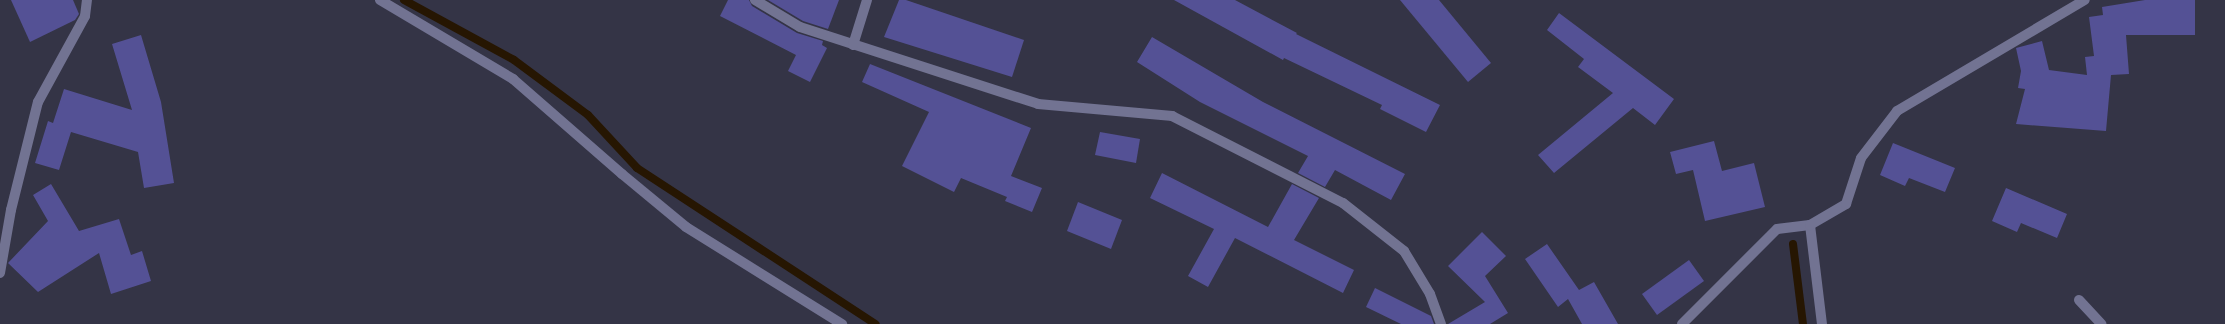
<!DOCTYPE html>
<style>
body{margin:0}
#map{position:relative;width:2225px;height:324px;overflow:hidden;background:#343446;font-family:Helvetica,sans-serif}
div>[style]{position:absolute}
.stream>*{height:8px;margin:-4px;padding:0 4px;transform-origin:4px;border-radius:4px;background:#261602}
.building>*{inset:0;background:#545195}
.minor>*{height:10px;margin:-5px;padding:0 5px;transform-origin:5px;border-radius:5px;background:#727392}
span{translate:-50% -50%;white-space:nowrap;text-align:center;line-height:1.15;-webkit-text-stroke:3.5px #1c1d25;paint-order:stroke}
</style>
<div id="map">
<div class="stream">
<div style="left:404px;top:0;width:125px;rotate:28.6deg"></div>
<div style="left:514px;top:60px;width:92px;rotate:36.6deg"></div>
<div style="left:588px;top:115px;width:72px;rotate:47.2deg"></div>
<div style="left:637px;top:168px;width:285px;rotate:33.2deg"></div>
<div style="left:1793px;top:244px;width:81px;rotate:82.9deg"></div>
</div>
<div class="building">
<div style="clip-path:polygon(11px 0,73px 0,79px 14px,75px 20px,30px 42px)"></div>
<div style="clip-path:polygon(728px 0,749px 0,752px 6px,797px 33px,823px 41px,822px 45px,827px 48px,810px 82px,788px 71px,796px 55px,720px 16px)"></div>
<div style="clip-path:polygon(768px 0,839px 0,828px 29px,803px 21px)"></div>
<div style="clip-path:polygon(899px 0,906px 0,1024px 40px,1012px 77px,884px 37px)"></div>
<div style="clip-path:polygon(1174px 0,1235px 0,1297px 33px,1296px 34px,1440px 105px,1426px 132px,1380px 109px,1382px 105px,1284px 58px,1283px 60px)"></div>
<div style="clip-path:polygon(1400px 0,1439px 0,1491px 63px,1468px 82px)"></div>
<div style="clip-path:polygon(2145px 0,2195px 0,2195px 35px,2126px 35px,2129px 74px,2111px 75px,2106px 131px,2016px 124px,2025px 89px,2018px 88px,2021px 71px,2016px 48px,2042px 41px,2049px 70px,2087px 75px,2085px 57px,2094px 56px,2089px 17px,2103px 15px,2102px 7px)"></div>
<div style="clip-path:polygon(1559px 13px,1674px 99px,1655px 125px,1633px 108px,1554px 173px,1538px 155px,1613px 93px,1578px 67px,1584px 59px,1547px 30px)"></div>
<div style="clip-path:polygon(141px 35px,161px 102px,174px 183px,144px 188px,138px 152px,71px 132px,59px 170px,35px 163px,48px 121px,53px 123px,64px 89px,132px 110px,112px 44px)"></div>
<div style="clip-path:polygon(1152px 37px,1263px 102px,1405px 174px,1391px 200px,1335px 170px,1325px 187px,1298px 173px,1308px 156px,1200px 102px,1137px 62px)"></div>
<div style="clip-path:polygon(870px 64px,1031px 128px,1011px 176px,1042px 188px,1032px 212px,1005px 201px,1007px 197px,961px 178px,954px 192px,902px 166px,929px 112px,862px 82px)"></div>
<div style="clip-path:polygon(1100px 132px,1140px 139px,1136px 163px,1095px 155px)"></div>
<div style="clip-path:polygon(1714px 141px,1722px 171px,1754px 163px,1765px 207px,1705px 221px,1693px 170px,1676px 174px,1670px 152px)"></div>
<div style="clip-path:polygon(1893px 143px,1955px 168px,1945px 192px,1909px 178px,1905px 186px,1880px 175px)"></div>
<div style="clip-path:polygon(1162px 173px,1268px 227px,1292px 184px,1319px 198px,1294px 240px,1354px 270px,1343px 293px,1235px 238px,1208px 287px,1188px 276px,1214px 229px,1150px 198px)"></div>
<div style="clip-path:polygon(51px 184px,79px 231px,119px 219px,131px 255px,142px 251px,151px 281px,111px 294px,99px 253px,38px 292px,8px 263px,48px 221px,33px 195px)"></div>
<div style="clip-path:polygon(2006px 188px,2067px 214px,2057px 238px,2021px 223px,2017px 232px,1992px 221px)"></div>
<div style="clip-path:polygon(1078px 202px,1122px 220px,1111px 249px,1067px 231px)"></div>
<div style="clip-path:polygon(1482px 232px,1506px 256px,1485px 276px,1508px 313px,1490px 324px,1448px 324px,1485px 302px,1448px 266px)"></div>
<div style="clip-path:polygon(1547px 244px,1579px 290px,1594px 282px,1618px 324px,1582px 324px,1568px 299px,1558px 307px,1525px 259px)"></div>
<div style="clip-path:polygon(1689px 260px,1704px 281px,1657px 315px,1642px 294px)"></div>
<div style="clip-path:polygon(1375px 288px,1431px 316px,1434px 324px,1401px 324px,1366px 307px)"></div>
</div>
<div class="minor">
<div style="left:380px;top:0;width:155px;rotate:30.7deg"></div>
<div style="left:513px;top:79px;width:145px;rotate:41.1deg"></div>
<div style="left:622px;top:174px;width:83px;rotate:39.6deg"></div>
<div style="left:686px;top:227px;width:184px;rotate:31.9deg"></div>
<div style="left:755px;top:0;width:52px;rotate:31deg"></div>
<div style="left:800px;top:27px;width:250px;rotate:17.9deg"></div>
<div style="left:1038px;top:104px;width:135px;rotate:5.1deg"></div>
<div style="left:1172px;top:116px;width:192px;rotate:27deg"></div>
<div style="left:1343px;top:203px;width:78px;rotate:38.2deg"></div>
<div style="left:1404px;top:251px;width:50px;rotate:58.8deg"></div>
<div style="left:1430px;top:294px;width:32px;rotate:70deg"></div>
<div style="left:853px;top:45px;width:47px;rotate:-72.7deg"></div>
<div style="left:1810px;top:225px;width:100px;rotate:83.1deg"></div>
<div style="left:0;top:273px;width:64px;rotate:-80.1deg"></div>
<div style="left:11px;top:210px;width:111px;rotate:-76deg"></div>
<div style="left:38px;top:102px;width:98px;rotate:-61.3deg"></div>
<div style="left:85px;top:16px;width:16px;rotate:-83deg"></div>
<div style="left:2079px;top:300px;width:33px;rotate:47deg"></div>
<div style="left:1682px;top:324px;width:134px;rotate:-45deg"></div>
<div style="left:1777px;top:229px;width:33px;rotate:-7deg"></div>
<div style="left:1810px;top:225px;width:42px;rotate:-30.3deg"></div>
<div style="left:1846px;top:204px;width:48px;rotate:-71.9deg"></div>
<div style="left:1861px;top:158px;width:59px;rotate:-52.5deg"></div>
<div style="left:1897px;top:111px;width:218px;rotate:-30.6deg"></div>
</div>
</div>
